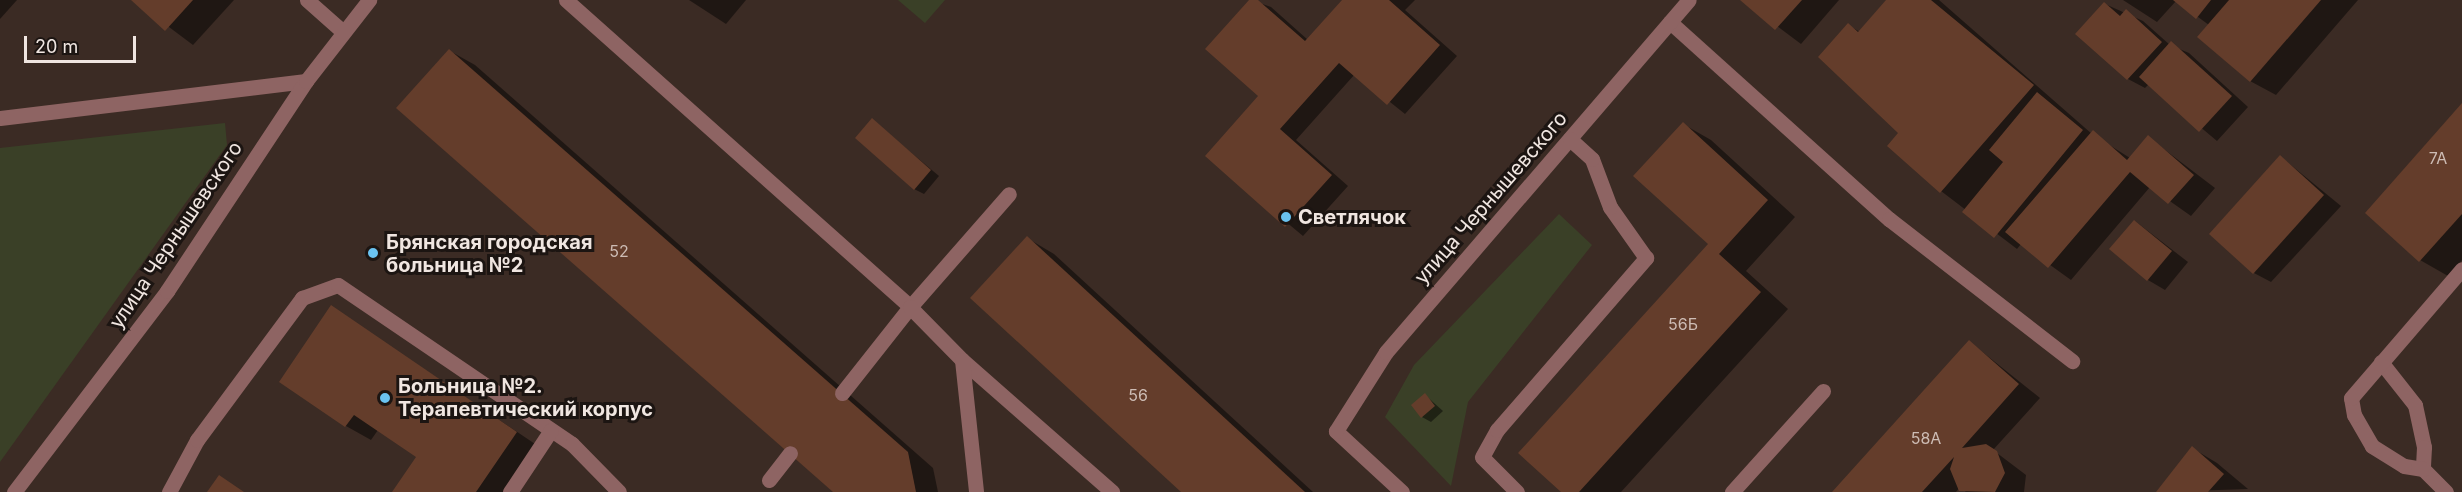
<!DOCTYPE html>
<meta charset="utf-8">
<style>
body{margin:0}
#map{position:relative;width:2462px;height:492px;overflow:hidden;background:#3b2b24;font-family:Inter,sans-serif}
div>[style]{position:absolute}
.green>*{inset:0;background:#3a4027}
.shadow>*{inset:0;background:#0007}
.building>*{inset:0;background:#643d2b}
.lane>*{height:15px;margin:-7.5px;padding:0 7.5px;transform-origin:7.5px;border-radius:7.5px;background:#8e6463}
.street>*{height:15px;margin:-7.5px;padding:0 7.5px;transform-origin:7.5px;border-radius:7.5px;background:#8e6463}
.dots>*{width:16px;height:16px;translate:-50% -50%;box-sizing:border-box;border:3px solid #1c1512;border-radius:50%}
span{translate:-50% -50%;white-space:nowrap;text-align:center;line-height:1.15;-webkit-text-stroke:6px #1c1512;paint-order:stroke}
.number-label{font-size:16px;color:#cdbcb4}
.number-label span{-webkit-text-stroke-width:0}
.street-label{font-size:20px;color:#f0e6e1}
.poi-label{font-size:20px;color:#f0e6e1;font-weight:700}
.left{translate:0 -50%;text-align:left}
.scale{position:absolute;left:24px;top:36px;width:112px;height:27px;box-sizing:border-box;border:3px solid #f0e6e1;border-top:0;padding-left:8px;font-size:18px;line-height:21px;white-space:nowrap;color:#f0e6e1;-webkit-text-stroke:4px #1c1512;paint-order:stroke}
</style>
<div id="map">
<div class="green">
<div style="clip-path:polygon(898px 0,945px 0,925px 23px)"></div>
<div style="clip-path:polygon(225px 123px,227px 145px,0 462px,0 148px)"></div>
<div style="clip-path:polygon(1559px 214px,1592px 245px,1468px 402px,1451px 486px,1385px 417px,1414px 365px)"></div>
</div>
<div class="shadow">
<div style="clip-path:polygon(0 0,17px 0,0 19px)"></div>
<div style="clip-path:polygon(133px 0,234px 0,193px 45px)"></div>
<div style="clip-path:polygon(689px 0,746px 0,726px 24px)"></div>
<div style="clip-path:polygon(1251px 0,1271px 7px,1308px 40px,1344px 0,1415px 0,1405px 10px,1457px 56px,1405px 114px,1355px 74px,1296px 140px,1348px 186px,1303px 236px,1207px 156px,1260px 96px)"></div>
<div style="clip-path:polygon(1742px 0,1839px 0,1801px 44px)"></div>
<div style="clip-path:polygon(1888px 0,1939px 0,2092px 134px,2130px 158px,2148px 137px,2215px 188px,2191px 216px,2150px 187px,2071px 280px,2021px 244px,2017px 249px,1941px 191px,1900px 133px,1848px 25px,1860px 32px)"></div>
<div style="clip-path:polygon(2123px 0,2358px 0,2276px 95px,2250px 81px,2209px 25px,2176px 1px,2157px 22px)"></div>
<div style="clip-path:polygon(2105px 4px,2143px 21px,2170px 45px,2189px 53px,2248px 107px,2217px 141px,2149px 84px,2145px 88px,2128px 79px)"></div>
<div style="clip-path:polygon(450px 51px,475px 65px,933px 468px,938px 492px,835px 492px)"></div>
<div style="clip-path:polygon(2462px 106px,2462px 260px,2448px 276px,2420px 260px)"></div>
<div style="clip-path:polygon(872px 120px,939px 176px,924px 194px,914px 189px)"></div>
<div style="clip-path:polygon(1683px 124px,1711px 140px,1795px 217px,1746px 271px,1788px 309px,1621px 492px,1563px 492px,1710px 244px)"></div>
<div style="clip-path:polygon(2280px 156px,2341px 206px,2271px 282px,2254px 273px)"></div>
<div style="clip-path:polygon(2135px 221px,2188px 262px,2165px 290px,2148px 280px)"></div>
<div style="clip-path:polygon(1027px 238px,1054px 254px,1313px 492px,1183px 492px)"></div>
<div style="clip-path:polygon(331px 307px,541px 448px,511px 492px,394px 492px,418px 457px,378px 430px,371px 440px,346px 426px)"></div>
<div style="clip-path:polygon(1970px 342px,2040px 398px,1993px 450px,2026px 475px,2024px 492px,1966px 492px,1960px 487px,1956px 492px,1834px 492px)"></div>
<div style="clip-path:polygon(1425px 395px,1443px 411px,1431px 422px,1422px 417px)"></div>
<div style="clip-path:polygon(2192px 448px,2217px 463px,2248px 489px,2159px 492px)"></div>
</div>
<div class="building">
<div style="clip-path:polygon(131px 0,193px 0,165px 31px)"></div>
<div style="clip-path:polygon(1249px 0,1258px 0,1305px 41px,1342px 0,1389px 0,1440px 45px,1387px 105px,1339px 63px,1280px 129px,1332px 175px,1285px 227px,1205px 156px,1258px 96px,1205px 49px)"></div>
<div style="clip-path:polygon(1740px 0,1802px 0,1775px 30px)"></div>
<div style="clip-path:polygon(1886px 0,1931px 0,2034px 85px,1940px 193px,1887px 146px,1898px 133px,1818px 57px,1848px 23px,1858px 32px)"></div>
<div style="clip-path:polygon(2173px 0,2211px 0,2196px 19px)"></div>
<div style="clip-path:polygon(2229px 0,2321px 0,2250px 82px,2197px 37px)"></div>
<div style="clip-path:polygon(2104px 2px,2120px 16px,2126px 9px,2162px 42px,2127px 80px,2075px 34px)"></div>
<div style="clip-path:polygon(2171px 41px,2232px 96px,2199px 132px,2139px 77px)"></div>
<div style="clip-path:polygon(449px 49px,908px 452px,916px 492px,833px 492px,396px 108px)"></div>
<div style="clip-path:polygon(2037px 92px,2083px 130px,1994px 238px,1962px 212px,2003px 162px,1989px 150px)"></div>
<div style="clip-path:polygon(2462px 103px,2462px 214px,2419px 262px,2365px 213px)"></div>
<div style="clip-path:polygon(872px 118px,931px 170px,914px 190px,855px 138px)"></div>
<div style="clip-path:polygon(1683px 122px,1768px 200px,1719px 254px,1761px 292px,1579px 492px,1561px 492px,1518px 453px,1708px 244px,1633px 176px)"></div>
<div style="clip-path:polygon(2093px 130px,2127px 160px,2148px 135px,2194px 175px,2168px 204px,2130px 172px,2048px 268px,2005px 232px)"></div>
<div style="clip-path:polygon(2280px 155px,2324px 195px,2253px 274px,2209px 234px)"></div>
<div style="clip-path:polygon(2134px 220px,2172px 251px,2147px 281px,2109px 249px)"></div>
<div style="clip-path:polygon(1027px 236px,1305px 492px,1181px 492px,970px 298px)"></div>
<div style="clip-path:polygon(331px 305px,517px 432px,476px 492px,392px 492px,416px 457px,354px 415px,345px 427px,279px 382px)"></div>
<div style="clip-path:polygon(1969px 340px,2019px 384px,1962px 448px,1986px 444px,1997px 451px,2005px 473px,1995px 492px,1959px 491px,1950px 469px,1954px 457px,1922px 492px,1832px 492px)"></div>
<div style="clip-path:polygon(1425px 393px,1435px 406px,1421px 418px,1411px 405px)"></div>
<div style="clip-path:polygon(2192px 446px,2224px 474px,2208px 492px,2156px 492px)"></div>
<div style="clip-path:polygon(219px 475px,244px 492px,207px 492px)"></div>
</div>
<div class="lane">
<div style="left:307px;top:0;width:47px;rotate:41.5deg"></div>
<div style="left:566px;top:0;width:461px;rotate:41.7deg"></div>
<div style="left:910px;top:307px;width:150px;rotate:-48.8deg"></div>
<div style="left:1670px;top:22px;width:295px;rotate:42deg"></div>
<div style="left:1889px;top:219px;width:232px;rotate:37.8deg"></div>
<div style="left:0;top:118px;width:308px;rotate:-6.9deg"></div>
<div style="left:962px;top:360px;width:200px;rotate:41.3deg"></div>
<div style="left:2381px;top:362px;width:55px;rotate:51.7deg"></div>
<div style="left:2415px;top:405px;width:43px;rotate:77.9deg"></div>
<div style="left:2424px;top:447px;width:22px;rotate:93deg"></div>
<div style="left:842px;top:393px;width:110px;rotate:-51.7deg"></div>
<div style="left:910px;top:307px;width:74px;rotate:45.5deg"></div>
<div style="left:962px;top:360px;width:133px;rotate:83.9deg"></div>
<div style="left:769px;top:480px;width:34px;rotate:-52deg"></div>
<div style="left:169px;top:492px;width:59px;rotate:-61.7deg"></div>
<div style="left:197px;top:440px;width:177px;rotate:-53.5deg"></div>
<div style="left:302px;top:298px;width:38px;rotate:-20deg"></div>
<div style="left:338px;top:285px;width:283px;rotate:34.2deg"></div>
<div style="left:572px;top:444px;width:67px;rotate:45.6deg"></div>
<div style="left:510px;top:492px;width:74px;rotate:-56.5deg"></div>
<div style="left:1732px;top:492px;width:136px;rotate:-48deg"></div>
<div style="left:2446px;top:492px;width:33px;rotate:-135deg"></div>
<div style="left:2423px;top:469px;width:19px;rotate:-171deg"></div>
<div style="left:2404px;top:466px;width:38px;rotate:-148deg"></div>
<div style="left:2372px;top:446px;width:36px;rotate:-120deg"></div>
<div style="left:2354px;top:415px;width:17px;rotate:-100deg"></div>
<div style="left:2351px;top:398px;width:170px;rotate:-49.3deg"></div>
</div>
<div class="street">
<div style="left:14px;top:492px;width:253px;rotate:-52.7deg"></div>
<div style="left:167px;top:291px;width:252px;rotate:-56.5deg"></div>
<div style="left:306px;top:81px;width:103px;rotate:-52.1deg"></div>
<div style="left:1402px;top:492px;width:90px;rotate:-137.3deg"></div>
<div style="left:1336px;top:431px;width:93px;rotate:-57.7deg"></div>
<div style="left:1386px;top:352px;width:464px;rotate:-49.3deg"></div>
<div style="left:1517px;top:492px;width:49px;rotate:-135deg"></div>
<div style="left:1482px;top:457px;width:31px;rotate:-61deg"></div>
<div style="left:1497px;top:430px;width:228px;rotate:-49.1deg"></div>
<div style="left:1646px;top:258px;width:62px;rotate:-125.2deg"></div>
<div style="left:1610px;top:207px;width:51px;rotate:-110.6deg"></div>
<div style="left:1592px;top:159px;width:30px;rotate:-138deg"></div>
</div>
<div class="dots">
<div style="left:1286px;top:217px;background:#6ac3f1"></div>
<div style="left:373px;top:253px;background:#6ac3f1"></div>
<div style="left:385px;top:398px;background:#6ac3f1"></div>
</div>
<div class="number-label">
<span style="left:2438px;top:158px">7А</span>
<span style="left:619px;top:251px">52</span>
<span style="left:1683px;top:324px">56Б</span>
<span style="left:1138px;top:395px">56</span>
<span style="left:1926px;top:438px">58А</span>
</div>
<div class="street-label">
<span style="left:1491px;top:198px;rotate:-49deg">улица Чернышевского</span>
<span style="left:176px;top:235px;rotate:-56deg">улица Чернышевского</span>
</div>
<div class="poi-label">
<span class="left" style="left:1298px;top:217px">Светлячок</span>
<span class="left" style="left:386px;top:254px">Брянская городская<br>больница №2</span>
<span class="left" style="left:398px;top:398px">Больница №2.<br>Терапевтический корпус</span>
</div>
<div class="scale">20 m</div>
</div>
